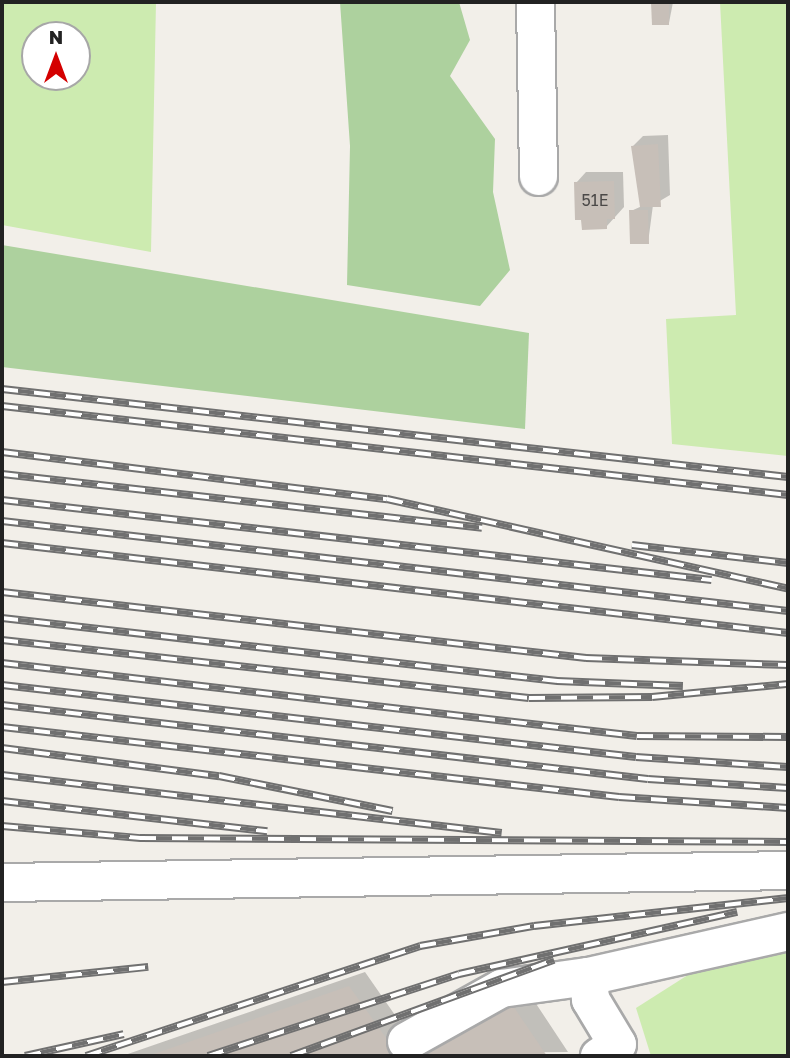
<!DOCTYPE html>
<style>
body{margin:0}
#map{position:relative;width:790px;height:1058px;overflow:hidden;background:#f2efe9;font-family:"Golos Text",sans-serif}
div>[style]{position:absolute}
.grass>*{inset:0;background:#cdebb0}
.forest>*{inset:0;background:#add19e}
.shadow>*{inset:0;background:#0003}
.building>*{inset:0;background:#c7bfb8}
.roads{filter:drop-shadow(2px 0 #a9a9a9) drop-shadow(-2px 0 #a9a9a9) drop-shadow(0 2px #a9a9a9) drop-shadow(0 -2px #a9a9a9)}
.minor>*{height:37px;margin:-18.5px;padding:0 18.5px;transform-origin:18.5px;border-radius:18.5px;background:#fff}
.rail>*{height:8px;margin-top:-4px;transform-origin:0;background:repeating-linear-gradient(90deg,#fff 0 16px,#707070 0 32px);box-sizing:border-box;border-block:2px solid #707070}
span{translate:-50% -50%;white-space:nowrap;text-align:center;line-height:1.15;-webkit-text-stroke:7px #fff;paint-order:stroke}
.number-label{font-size:16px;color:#4b4948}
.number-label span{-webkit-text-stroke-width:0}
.frame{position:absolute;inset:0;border:4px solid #222;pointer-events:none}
.north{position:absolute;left:21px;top:21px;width:70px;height:70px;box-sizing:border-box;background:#fff;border:2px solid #a7a7a7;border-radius:50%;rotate:0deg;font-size:19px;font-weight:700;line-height:28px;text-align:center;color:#222}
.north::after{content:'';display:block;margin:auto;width:24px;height:32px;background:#d40000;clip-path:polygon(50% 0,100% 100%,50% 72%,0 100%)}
</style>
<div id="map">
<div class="grass">
<div style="clip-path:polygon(evenodd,2px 2px,156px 2px,151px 252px,2px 225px,2px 2px,35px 35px,77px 35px,77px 77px,35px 77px,35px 35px)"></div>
<div style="clip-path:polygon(720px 2px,788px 2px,788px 456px,672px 444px,666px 319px,736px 315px)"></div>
<div style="clip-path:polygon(788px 950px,788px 1056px,651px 1056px,636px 1008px,691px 973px)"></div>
</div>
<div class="forest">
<div style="clip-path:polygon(340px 2px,459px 2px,470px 40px,450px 76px,495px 139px,493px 192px,510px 270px,480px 306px,347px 285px,350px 146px)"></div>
<div style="clip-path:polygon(2px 245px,529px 333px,525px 429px,2px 367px)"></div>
</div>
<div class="shadow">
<div style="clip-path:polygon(653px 2px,673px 2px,669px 23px,654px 23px)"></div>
<div style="clip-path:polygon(668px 135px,670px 195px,653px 205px,648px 243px,631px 211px,642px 206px,633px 146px,643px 136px)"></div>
<div style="clip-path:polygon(586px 172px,623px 172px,624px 207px,606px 227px,576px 183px)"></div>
<div style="clip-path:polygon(365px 972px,420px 1051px,523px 984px,568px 1052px,122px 1056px)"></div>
</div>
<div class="building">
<div style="clip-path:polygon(651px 2px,669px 2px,669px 25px,652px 25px)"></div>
<div style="clip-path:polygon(658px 144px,661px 207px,640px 207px,631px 146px)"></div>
<div style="clip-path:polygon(614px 181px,615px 219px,607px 219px,607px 229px,582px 230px,581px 220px,575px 220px,574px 182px)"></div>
<div style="clip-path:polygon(629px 210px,648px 210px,649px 244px,630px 244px)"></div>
<div style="clip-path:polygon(349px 986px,399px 1056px,148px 1056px)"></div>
<div style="clip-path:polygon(507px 997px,547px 1056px,418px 1056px)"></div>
</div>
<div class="roads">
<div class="minor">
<div style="left:535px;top:2px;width:174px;rotate:89deg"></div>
<div style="left:2px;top:882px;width:786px;rotate:-0.87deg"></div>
<div style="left:588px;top:976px;width:23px;rotate:85deg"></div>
<div style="left:590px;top:999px;width:52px;rotate:59deg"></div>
<div style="left:617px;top:1044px;width:22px;rotate:146deg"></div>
<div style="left:406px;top:1041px;width:109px;rotate:-29.2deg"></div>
<div style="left:501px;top:988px;width:88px;rotate:-7.9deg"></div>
<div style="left:588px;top:976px;width:205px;rotate:-12.7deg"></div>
</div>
</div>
<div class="rail">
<div style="left:2px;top:389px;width:791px;rotate:6.39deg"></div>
<div style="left:2px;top:406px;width:791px;rotate:6.46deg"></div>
<div style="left:2px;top:452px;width:388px;rotate:7deg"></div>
<div style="left:387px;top:499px;width:411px;rotate:12.6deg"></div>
<div style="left:2px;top:474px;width:483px;rotate:6.4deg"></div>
<div style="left:2px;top:500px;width:714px;rotate:6.43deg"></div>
<div style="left:2px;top:521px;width:791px;rotate:6.53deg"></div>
<div style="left:2px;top:543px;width:791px;rotate:6.53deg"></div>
<div style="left:632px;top:545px;width:157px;rotate:6.6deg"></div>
<div style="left:2px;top:592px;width:588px;rotate:6.45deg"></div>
<div style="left:586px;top:658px;width:202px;rotate:2deg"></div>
<div style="left:2px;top:618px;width:559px;rotate:6.48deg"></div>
<div style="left:557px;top:681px;width:126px;rotate:2.3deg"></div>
<div style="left:2px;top:640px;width:530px;rotate:6.28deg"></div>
<div style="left:529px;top:698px;width:123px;rotate:-0.5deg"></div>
<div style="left:652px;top:697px;width:137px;rotate:-5.5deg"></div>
<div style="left:2px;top:663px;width:639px;rotate:6.56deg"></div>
<div style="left:637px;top:736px;width:151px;rotate:0.4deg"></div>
<div style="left:2px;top:685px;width:638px;rotate:6.48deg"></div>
<div style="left:636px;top:757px;width:152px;rotate:3.8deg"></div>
<div style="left:2px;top:705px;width:650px;rotate:6.53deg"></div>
<div style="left:648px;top:779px;width:140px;rotate:3.7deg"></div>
<div style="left:2px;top:727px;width:621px;rotate:6.47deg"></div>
<div style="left:619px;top:797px;width:169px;rotate:3.7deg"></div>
<div style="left:2px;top:748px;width:219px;rotate:7.4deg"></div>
<div style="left:219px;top:776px;width:177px;rotate:11.4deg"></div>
<div style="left:2px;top:775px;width:503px;rotate:6.62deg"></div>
<div style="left:2px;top:801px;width:267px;rotate:6.5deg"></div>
<div style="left:2px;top:826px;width:139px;rotate:5deg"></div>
<div style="left:140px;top:838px;width:648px;rotate:0.35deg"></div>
<div style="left:2px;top:982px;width:147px;rotate:-5.9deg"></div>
<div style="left:25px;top:1056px;width:101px;rotate:-12.5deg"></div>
<div style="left:86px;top:1056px;width:352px;rotate:-18.2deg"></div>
<div style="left:420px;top:946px;width:116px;rotate:-10deg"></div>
<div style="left:534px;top:926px;width:256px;rotate:-6.3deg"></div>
<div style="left:208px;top:1056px;width:264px;rotate:-18.1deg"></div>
<div style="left:459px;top:974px;width:285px;rotate:-12.6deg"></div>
<div style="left:291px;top:1056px;width:280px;rotate:-20.1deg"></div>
</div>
<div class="number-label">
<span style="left:595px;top:200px">51E</span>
</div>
<div class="frame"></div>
<div class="north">N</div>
</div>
